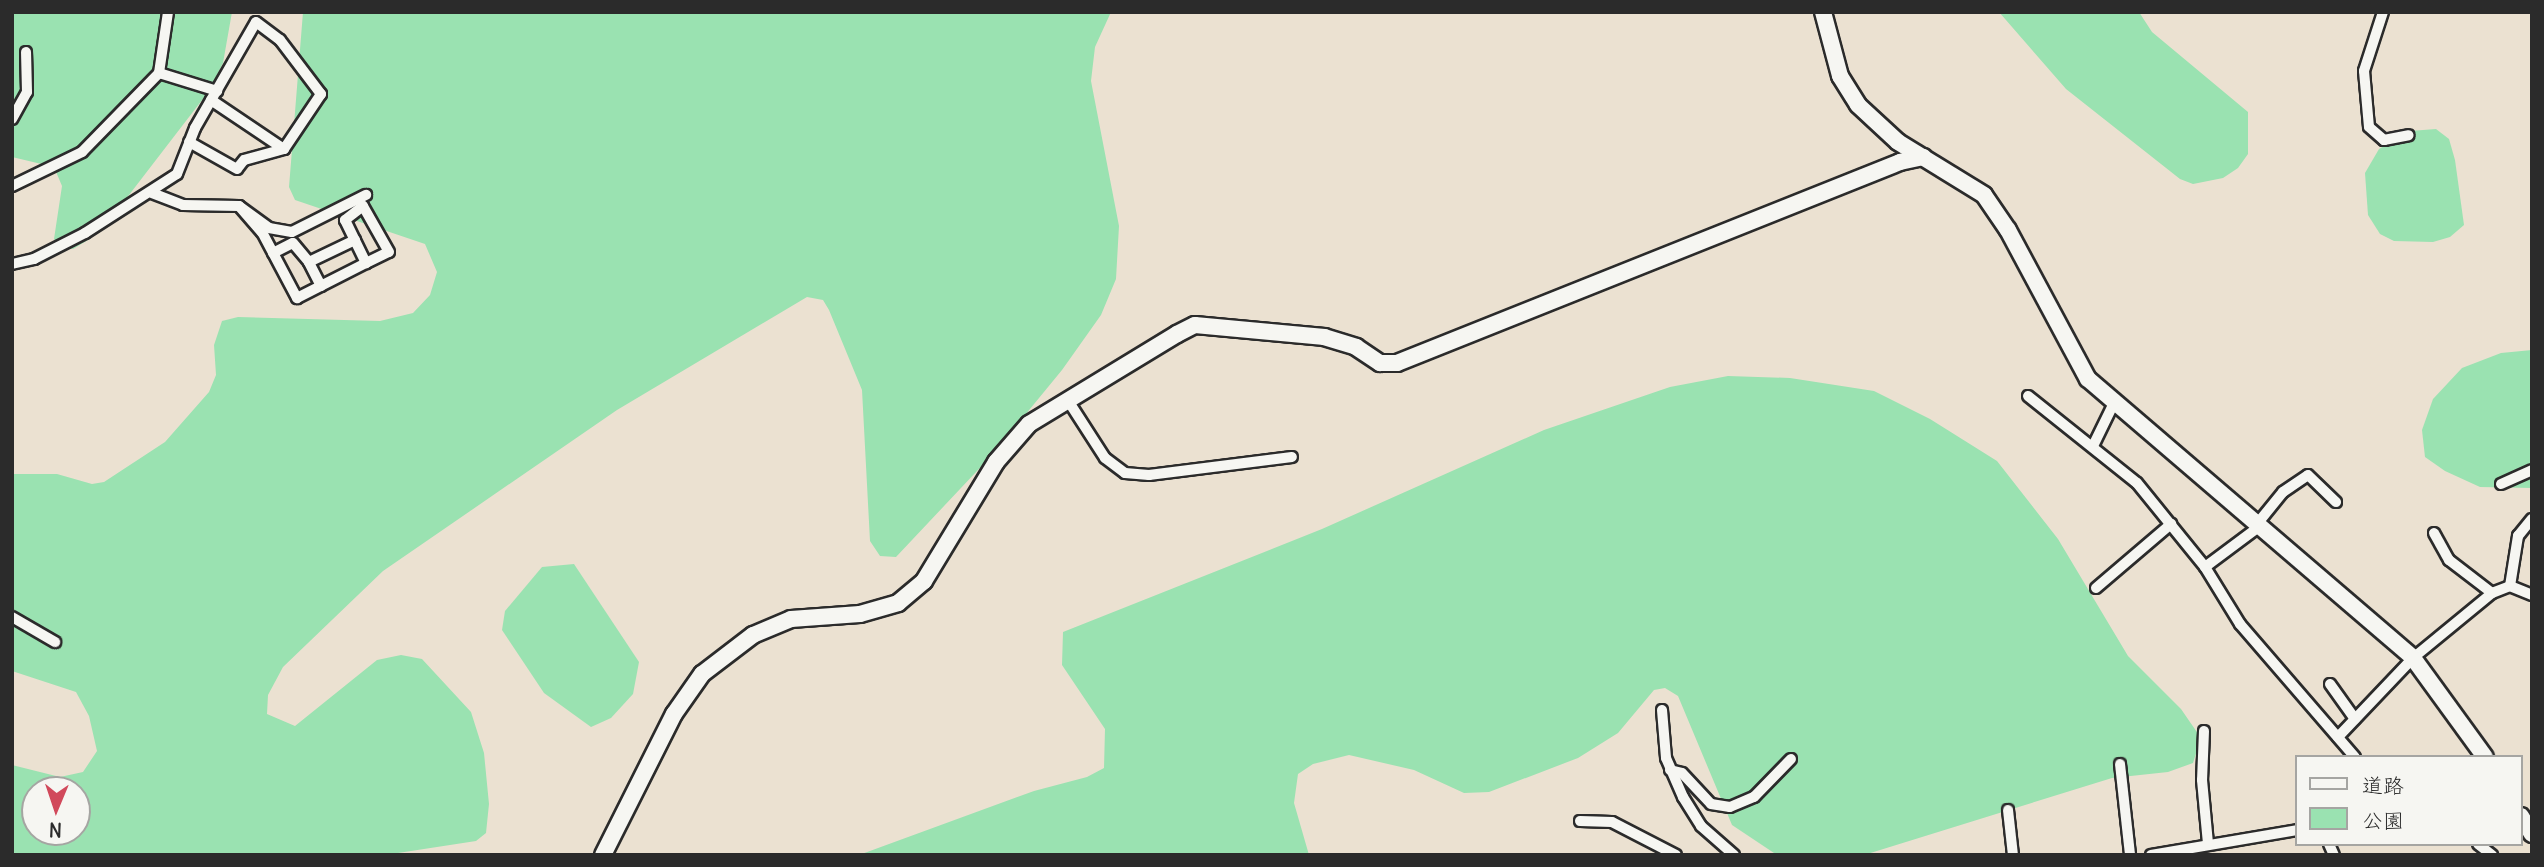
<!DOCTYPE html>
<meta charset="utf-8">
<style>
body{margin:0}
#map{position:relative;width:2544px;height:867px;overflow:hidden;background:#ebe1d1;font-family:Delius,"Klee One",sans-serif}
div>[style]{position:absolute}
.green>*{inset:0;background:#9ae2b1}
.roads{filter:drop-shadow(2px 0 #2b2b2b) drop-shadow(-2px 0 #2b2b2b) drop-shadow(0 2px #2b2b2b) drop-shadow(0 -2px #2b2b2b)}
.street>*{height:10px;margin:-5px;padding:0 5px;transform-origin:5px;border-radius:5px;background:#f6f6f2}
.secondary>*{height:16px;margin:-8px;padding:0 8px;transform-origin:8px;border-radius:8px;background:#f6f6f2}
span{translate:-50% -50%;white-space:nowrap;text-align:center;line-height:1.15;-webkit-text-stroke:6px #f6f6f2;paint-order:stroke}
.frame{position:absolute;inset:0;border:14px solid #2b2b2b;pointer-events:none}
.legend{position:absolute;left:2295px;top:755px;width:228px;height:91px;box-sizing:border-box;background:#f6f6f2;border:2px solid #a5a5a2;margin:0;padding:9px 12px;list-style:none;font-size:21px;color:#2b2b2b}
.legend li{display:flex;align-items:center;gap:14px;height:35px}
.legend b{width:35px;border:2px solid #a5a5a2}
.north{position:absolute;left:21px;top:776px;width:70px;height:70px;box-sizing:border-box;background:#f6f6f2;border:2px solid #a5a5a2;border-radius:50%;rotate:182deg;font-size:19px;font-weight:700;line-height:28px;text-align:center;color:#2b2b2b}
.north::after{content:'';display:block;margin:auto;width:24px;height:32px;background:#d1495b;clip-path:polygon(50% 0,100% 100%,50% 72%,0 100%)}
</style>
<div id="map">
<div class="green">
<div style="clip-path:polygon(12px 12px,232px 12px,223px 63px,209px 91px,129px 195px,88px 240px,73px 249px,60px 247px,54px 239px,62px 186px,54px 167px,12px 157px)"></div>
<div style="clip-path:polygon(evenodd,303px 12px,1111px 12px,1095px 47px,1091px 81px,1119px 226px,1116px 279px,1101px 315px,1062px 370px,993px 454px,896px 557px,880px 556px,870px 541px,862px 390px,829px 310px,823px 300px,807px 297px,617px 410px,383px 571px,283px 667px,268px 695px,267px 714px,295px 726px,377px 660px,401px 655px,422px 659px,471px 712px,484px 753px,489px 804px,486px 833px,476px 841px,385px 855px,12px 855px,12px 765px,60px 777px,83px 772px,97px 751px,89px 716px,76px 692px,12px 671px,12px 474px,57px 474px,92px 484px,104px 482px,165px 442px,209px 392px,216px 375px,214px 345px,222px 321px,238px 317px,380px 321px,413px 313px,430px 295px,437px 272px,425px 244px,295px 200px,289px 187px,303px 12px,35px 790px,77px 790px,77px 832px,35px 832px,35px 790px)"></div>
<div style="clip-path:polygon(1999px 12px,2139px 12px,2152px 32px,2248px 112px,2248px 154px,2238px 168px,2223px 178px,2193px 184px,2180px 179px,2066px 89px)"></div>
<div style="clip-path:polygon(2436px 129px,2449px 139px,2455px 160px,2464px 225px,2450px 237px,2433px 242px,2394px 241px,2380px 234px,2368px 215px,2365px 173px,2379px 149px,2410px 131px)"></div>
<div style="clip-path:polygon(2532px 350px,2532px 488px,2480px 487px,2445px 471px,2425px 457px,2422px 430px,2433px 399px,2462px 368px,2501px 353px)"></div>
<div style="clip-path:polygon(1728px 376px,1790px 378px,1874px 391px,1930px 419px,1997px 461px,2058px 539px,2128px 656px,2181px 709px,2201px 738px,2193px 763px,2168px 772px,2112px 778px,1864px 855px,1777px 855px,1732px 825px,1678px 696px,1665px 688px,1654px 690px,1618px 733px,1578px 758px,1489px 792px,1464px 793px,1414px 770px,1349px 755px,1313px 764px,1298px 774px,1294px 803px,1309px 855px,859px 855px,1034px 791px,1087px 777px,1104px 768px,1105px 729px,1062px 665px,1063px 632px,1322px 529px,1544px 430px,1670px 387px)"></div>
<div style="clip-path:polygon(574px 564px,639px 662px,633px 694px,611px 718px,591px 727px,544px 693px,502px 630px,505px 611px,542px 567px)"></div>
</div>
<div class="roads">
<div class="street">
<div style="left:2383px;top:12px;width:62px;rotate:107.9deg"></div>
<div style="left:2364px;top:71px;width:56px;rotate:84.9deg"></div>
<div style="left:2369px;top:127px;width:20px;rotate:41deg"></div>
<div style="left:2384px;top:140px;width:25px;rotate:-11deg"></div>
<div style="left:159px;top:73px;width:61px;rotate:17.2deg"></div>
<div style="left:211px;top:100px;width:88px;rotate:33.9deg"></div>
<div style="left:12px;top:119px;width:31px;rotate:-61deg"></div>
<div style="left:27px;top:92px;width:40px;rotate:-91.4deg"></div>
<div style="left:12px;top:186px;width:78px;rotate:-25.9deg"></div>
<div style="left:82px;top:152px;width:110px;rotate:-45.7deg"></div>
<div style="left:159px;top:73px;width:62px;rotate:-81.6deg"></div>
<div style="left:152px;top:193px;width:33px;rotate:21deg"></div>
<div style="left:183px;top:205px;width:56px;rotate:1deg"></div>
<div style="left:239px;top:206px;width:37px;rotate:36deg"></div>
<div style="left:269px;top:228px;width:23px;rotate:10deg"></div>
<div style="left:292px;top:232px;width:83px;rotate:-26.6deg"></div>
<div style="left:239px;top:206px;width:35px;rotate:49deg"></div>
<div style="left:262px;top:232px;width:75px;rotate:62.1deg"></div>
<div style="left:297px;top:298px;width:77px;rotate:-26.9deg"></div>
<div style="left:366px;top:263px;width:25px;rotate:-26deg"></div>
<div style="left:389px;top:252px;width:53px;rotate:-119.5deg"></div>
<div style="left:363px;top:206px;width:23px;rotate:142deg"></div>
<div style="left:345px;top:220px;width:48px;rotate:64deg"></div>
<div style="left:273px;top:253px;width:22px;rotate:-27deg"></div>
<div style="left:293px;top:243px;width:25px;rotate:50deg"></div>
<div style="left:12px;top:264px;width:23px;rotate:-13deg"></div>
<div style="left:34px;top:259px;width:57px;rotate:-27deg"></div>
<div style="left:85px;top:233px;width:109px;rotate:-32.7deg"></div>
<div style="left:177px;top:174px;width:49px;rotate:-68.6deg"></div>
<div style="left:195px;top:128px;width:122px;rotate:-60.1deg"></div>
<div style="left:256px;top:22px;width:30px;rotate:37deg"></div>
<div style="left:280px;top:40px;width:68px;rotate:52.8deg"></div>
<div style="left:321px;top:94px;width:66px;rotate:123.9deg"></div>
<div style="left:284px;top:149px;width:41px;rotate:164.6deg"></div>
<div style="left:244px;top:160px;width:11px;rotate:128deg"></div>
<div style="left:237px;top:169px;width:55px;rotate:-150.6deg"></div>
<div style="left:321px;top:286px;width:27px;rotate:-117deg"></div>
<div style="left:309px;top:262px;width:51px;rotate:-25.6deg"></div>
<div style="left:2028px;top:396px;width:139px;rotate:38.6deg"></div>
<div style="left:2137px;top:483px;width:108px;rotate:51deg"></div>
<div style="left:2205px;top:567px;width:67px;rotate:58.4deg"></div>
<div style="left:2240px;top:624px;width:176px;rotate:49.2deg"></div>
<div style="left:1067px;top:399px;width:70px;rotate:57.2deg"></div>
<div style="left:1105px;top:458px;width:25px;rotate:37deg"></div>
<div style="left:1125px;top:473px;width:24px;rotate:5deg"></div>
<div style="left:1149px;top:475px;width:144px;rotate:-7.2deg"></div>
<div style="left:2093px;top:446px;width:46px;rotate:-64deg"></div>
<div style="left:2501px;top:484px;width:34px;rotate:-24deg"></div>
<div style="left:2257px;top:524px;width:41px;rotate:-50.9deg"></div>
<div style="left:2283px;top:492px;width:30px;rotate:-34deg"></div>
<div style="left:2308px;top:475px;width:39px;rotate:44deg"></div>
<div style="left:2434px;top:533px;width:31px;rotate:61deg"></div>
<div style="left:2449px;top:560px;width:54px;rotate:37.5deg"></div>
<div style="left:2205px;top:567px;width:69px;rotate:-36.7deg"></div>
<div style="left:2510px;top:586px;width:51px;rotate:-80.9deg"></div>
<div style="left:2518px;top:536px;width:22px;rotate:-51deg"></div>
<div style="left:2096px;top:588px;width:99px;rotate:-40.5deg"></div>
<div style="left:12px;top:617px;width:50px;rotate:30.2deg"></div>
<div style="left:2330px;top:684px;width:43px;rotate:54.5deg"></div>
<div style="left:1662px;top:710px;width:48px;rotate:85.2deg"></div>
<div style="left:1666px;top:758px;width:43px;rotate:66.4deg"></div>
<div style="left:1683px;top:797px;width:34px;rotate:58deg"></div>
<div style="left:1701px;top:826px;width:44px;rotate:41.3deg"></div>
<div style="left:2204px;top:731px;width:49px;rotate:92.3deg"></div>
<div style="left:2202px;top:780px;width:64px;rotate:84.6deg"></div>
<div style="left:2338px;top:737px;width:109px;rotate:-46.5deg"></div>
<div style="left:2413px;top:658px;width:102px;rotate:-39.4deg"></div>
<div style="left:2492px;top:593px;width:19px;rotate:-21deg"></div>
<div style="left:2510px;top:586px;width:24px;rotate:22deg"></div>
<div style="left:2120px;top:764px;width:92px;rotate:83.7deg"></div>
<div style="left:1670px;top:770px;width:12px;rotate:14deg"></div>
<div style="left:1682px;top:773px;width:42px;rotate:46.9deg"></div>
<div style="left:1711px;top:804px;width:19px;rotate:9deg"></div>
<div style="left:1730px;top:807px;width:26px;rotate:-23deg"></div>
<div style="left:1754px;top:797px;width:53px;rotate:-45.8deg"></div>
<div style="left:2008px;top:810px;width:45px;rotate:83.7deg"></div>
<div style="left:1580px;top:821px;width:32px;rotate:2deg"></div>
<div style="left:1612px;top:822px;width:72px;rotate:27.3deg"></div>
<div style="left:2329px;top:844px;width:12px;rotate:66deg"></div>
<div style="left:2478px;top:844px;width:18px;rotate:38deg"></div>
<div style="left:2151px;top:855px;width:148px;rotate:-9.7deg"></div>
</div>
<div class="secondary">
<div style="left:1823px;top:12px;width:66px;rotate:75.1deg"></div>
<div style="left:1840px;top:76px;width:34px;rotate:58deg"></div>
<div style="left:1858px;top:105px;width:54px;rotate:42.8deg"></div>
<div style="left:1898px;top:142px;width:101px;rotate:31.6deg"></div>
<div style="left:1984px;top:195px;width:42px;rotate:55.6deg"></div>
<div style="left:2008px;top:230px;width:169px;rotate:61.8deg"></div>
<div style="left:2088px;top:379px;width:428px;rotate:40.6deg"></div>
<div style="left:2413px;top:658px;width:122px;rotate:54deg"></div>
<div style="left:2521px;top:816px;width:21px;rotate:59deg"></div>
<div style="left:603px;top:855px;width:158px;rotate:-63.3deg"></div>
<div style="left:674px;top:714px;width:49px;rotate:-55deg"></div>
<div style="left:702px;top:674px;width:64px;rotate:-37.4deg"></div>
<div style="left:753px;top:635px;width:41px;rotate:-22.8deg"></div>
<div style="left:791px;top:619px;width:69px;rotate:-4.1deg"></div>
<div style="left:860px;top:614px;width:40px;rotate:-16deg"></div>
<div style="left:898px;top:603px;width:34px;rotate:-40deg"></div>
<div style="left:924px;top:581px;width:139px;rotate:-58.8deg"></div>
<div style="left:996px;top:462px;width:50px;rotate:-49deg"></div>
<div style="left:1029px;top:424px;width:173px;rotate:-31.3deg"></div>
<div style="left:1177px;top:334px;width:20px;rotate:-27deg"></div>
<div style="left:1195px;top:325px;width:130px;rotate:5.3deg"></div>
<div style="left:1324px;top:337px;width:34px;rotate:17deg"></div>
<div style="left:1356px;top:347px;width:29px;rotate:34deg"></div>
<div style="left:1380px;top:363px;width:17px"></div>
<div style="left:1397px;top:363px;width:542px;rotate:-21.78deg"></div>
<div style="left:1900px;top:162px;width:24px;rotate:-12deg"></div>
</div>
</div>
<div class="frame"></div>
<ul class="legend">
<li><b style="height:9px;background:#f6f6f2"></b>道路</li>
<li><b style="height:19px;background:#9ae2b1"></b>公園</li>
</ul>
<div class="north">N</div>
</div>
